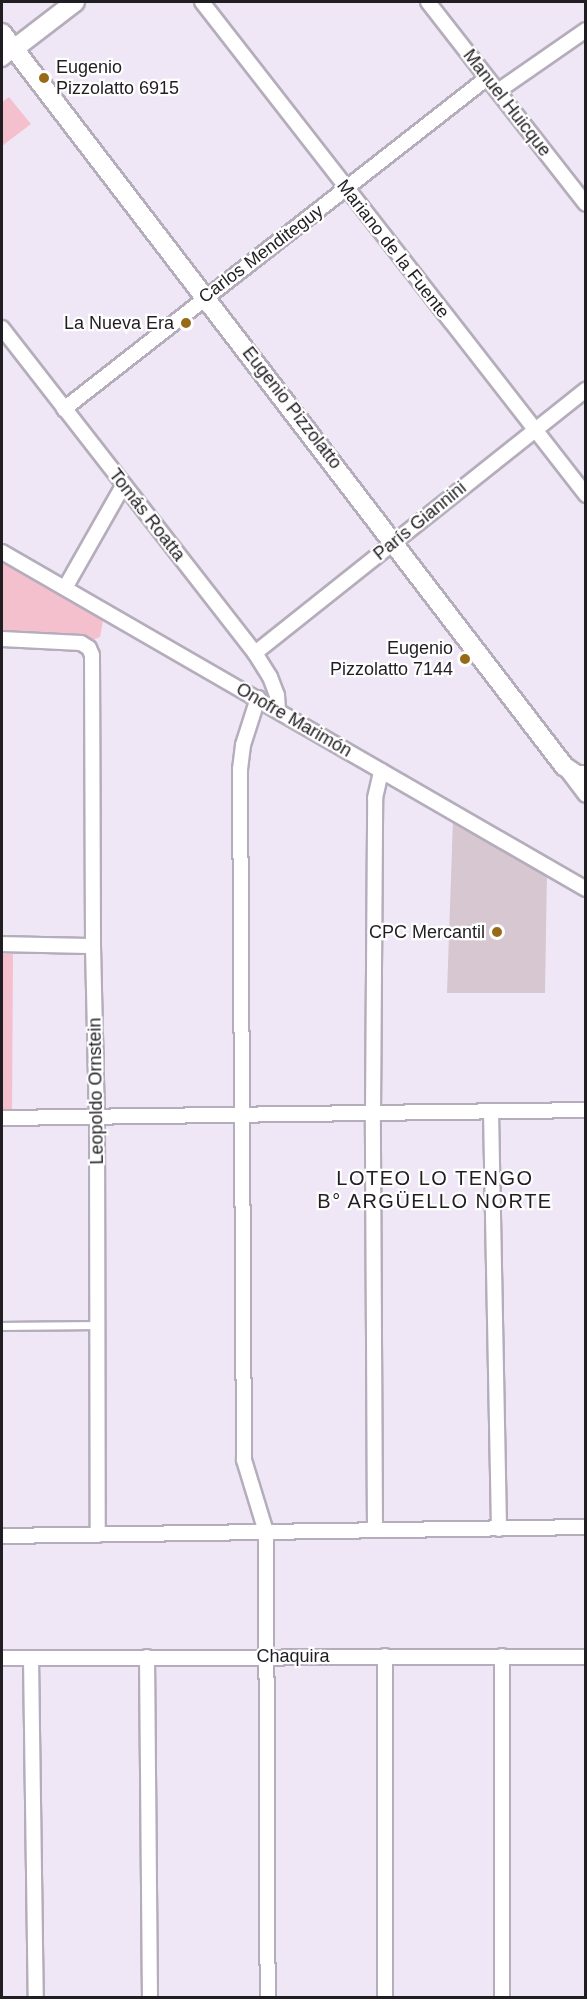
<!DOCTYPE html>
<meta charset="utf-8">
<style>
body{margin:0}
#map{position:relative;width:587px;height:1999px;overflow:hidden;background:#f0e7f6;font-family:Arial,sans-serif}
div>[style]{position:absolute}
.green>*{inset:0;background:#f5c0cd}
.building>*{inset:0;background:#d6c7d1}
.roads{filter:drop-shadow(2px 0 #b5adbb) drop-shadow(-2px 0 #b5adbb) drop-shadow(0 2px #b5adbb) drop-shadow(0 -2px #b5adbb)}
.service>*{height:7px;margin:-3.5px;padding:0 3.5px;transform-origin:3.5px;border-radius:3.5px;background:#fff}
.minor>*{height:14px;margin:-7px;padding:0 7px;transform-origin:7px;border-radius:7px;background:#fff}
.secondary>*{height:18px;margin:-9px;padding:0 9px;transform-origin:9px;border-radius:9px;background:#fff}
.dots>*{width:16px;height:16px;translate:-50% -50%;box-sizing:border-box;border:3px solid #fff;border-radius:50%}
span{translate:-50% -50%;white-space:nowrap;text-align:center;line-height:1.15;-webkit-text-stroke:4.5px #fff;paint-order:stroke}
.poi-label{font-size:18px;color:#211e23}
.left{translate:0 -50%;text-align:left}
.right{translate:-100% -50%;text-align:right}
.street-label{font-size:18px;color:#211e23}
.neighbourhood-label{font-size:20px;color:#211e23;letter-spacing:1.5px}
.frame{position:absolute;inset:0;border:3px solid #211e23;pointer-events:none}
</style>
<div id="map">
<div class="green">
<div style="clip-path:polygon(9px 97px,31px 124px,2px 146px,2px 102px)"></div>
<div style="clip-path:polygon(2px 552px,105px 610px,100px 637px,93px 640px,2px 632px)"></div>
<div style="clip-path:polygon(2px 954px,13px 954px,12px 1115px,2px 1115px)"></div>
</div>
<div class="building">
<div style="clip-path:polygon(453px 819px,547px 871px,545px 993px,447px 993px)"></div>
</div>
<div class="roads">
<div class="service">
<div style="left:2px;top:1326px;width:95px;rotate:-0.6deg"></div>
</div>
<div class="minor">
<div style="left:202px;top:2px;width:625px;rotate:52.08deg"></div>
<div style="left:428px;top:2px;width:256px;rotate:52deg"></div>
<div style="left:2px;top:59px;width:16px;rotate:-40deg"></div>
<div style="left:498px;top:91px;width:107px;rotate:-34.7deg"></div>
<div style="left:2px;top:328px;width:412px;rotate:52.1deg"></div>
<div style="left:255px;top:653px;width:28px;rotate:58deg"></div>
<div style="left:270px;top:677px;width:19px;rotate:69deg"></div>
<div style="left:277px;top:695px;width:14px;rotate:86deg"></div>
<div style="left:64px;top:409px;width:537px;rotate:-38.04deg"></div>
<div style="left:2px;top:552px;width:674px;rotate:29.99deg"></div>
<div style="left:65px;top:588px;width:117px;rotate:-60.4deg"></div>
<div style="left:2px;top:639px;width:79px;rotate:2.9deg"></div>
<div style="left:81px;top:643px;width:9px;rotate:32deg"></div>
<div style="left:89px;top:648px;width:8px;rotate:67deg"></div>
<div style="left:92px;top:655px;width:291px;rotate:89.8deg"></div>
<div style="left:93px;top:946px;width:171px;rotate:88.7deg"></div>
<div style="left:97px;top:1117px;width:418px;rotate:89.9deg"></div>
<div style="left:255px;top:653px;width:423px;rotate:-38.5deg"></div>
<div style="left:258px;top:698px;width:49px;rotate:107.7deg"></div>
<div style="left:243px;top:745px;width:24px;rotate:97deg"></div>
<div style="left:240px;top:769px;width:691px;rotate:89.67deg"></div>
<div style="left:244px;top:1460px;width:75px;rotate:73deg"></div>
<div style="left:266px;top:1532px;width:466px;rotate:89.8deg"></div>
<div style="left:567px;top:770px;width:31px;rotate:53deg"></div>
<div style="left:2px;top:944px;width:91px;rotate:1.3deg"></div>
<div style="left:491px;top:1111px;width:418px;rotate:88.9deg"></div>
<div style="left:2px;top:1118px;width:584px;rotate:-0.78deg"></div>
<div style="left:375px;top:1530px;width:417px;rotate:-90.3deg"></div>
<div style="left:373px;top:1113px;width:315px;rotate:-89.6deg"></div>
<div style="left:375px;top:798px;width:28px;rotate:-77deg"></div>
<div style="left:2px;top:1536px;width:584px;rotate:-0.88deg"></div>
<div style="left:385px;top:1656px;width:342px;rotate:90deg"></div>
<div style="left:502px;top:1656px;width:342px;rotate:90deg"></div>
<div style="left:147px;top:1657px;width:341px;rotate:89.5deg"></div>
<div style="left:2px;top:1658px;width:584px;rotate:-0.1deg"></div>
<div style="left:31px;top:1658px;width:340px;rotate:89.2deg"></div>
</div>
<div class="secondary">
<div style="left:2px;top:33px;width:924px;rotate:52.52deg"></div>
<div style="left:564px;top:766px;width:16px;rotate:35deg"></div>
<div style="left:577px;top:775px;width:9px"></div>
<div style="left:14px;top:49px;width:77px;rotate:-37.6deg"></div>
</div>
</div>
<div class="dots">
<div style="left:44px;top:78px;background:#976a18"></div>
<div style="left:186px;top:323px;background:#976a18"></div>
<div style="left:465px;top:659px;background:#976a18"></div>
<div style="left:497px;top:932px;background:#976a18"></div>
</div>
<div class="poi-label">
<span class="left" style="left:56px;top:78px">Eugenio<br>Pizzolatto 6915</span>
<span class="right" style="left:174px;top:323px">La Nueva Era</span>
<span class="right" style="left:453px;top:659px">Eugenio<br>Pizzolatto 7144</span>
<span class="right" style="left:485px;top:932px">CPC Mercantil</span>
</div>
<div class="street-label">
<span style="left:507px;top:103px;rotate:52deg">Manuel Huicque</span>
<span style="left:393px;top:249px;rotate:52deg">Mariano de la Fuente</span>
<span style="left:261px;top:254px;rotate:-37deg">Carlos Menditeguy</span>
<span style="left:292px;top:408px;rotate:52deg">Eugenio Pizzolatto</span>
<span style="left:147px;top:515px;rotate:52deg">Tomás Roatta</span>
<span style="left:420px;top:521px;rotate:-39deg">París Giannini</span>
<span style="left:294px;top:720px;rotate:30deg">Onofre Marimón</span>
<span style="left:96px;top:1091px;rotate:-91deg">Leopoldo Ornstein</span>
<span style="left:293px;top:1656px">Chaquira</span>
</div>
<div class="neighbourhood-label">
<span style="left:435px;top:1190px">LOTEO LO TENGO<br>B° ARGÜELLO NORTE</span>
</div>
<div class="frame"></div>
</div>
